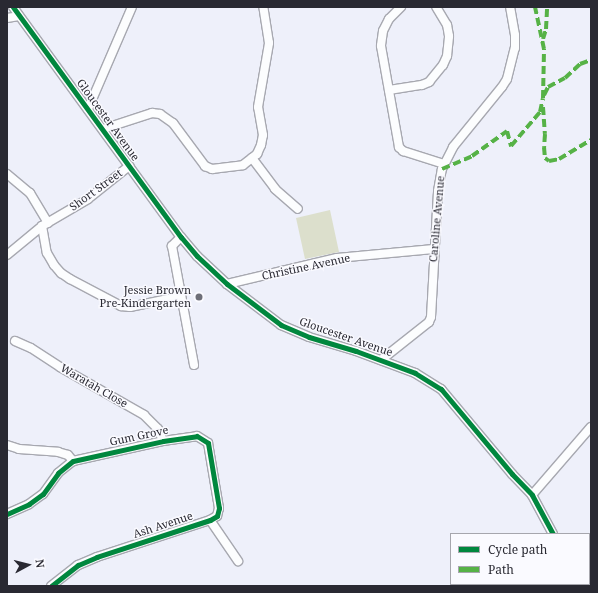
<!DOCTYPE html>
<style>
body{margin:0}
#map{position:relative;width:598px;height:593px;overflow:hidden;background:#eef0fa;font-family:"Noto Serif",serif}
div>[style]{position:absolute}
.green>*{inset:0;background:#dcdfcc}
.roads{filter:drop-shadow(1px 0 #a7a8b0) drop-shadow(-1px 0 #a7a8b0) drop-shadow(0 1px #a7a8b0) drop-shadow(0 -1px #a7a8b0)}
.minor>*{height:8px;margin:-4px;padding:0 4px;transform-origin:4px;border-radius:4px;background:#fcfdfe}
.quiet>*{height:4px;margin-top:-2px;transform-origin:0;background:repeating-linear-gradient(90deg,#56b246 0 8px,transparent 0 12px)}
.cycleway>*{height:5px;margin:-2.5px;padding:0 2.5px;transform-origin:2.5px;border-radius:2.5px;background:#00873e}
.dots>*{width:11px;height:11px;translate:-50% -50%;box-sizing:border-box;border:2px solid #fafaff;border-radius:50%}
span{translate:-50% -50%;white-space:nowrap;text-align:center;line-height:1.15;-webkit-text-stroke:3px #fafaff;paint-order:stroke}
.street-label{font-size:11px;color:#292932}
.poi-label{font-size:11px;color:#292932}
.right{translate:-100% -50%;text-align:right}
.frame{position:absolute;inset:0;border:8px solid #292932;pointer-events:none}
.legend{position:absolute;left:450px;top:533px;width:140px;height:52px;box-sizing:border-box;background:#fafaff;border:1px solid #a6a6ad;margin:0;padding:5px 7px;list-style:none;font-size:12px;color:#292932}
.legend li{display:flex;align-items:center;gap:8px;height:20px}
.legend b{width:20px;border:1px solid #a6a6ad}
.north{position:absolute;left:8px;top:545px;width:40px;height:40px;-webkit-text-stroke:3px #fafaff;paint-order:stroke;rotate:83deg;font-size:11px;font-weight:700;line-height:16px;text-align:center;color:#292932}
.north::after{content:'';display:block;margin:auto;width:14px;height:18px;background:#292932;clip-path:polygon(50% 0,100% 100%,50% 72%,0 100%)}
</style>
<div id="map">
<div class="green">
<div style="clip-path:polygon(330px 210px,339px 252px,305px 259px,296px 218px)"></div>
</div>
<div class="roads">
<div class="minor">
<div style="left:13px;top:7px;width:285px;rotate:53.9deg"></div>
<div style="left:181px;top:237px;width:25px;rotate:50deg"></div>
<div style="left:197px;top:256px;width:41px;rotate:43deg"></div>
<div style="left:227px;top:284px;width:68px;rotate:37.2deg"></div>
<div style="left:281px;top:325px;width:30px;rotate:23deg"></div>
<div style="left:309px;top:337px;width:49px;rotate:16.6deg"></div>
<div style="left:356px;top:351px;width:63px;rotate:20.4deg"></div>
<div style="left:415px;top:373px;width:31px;rotate:32deg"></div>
<div style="left:441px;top:389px;width:111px;rotate:50.1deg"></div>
<div style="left:512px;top:474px;width:29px;rotate:46deg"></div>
<div style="left:532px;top:495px;width:44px;rotate:61.7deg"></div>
<div style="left:401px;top:7px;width:17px;rotate:135deg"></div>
<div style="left:389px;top:19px;width:13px;rotate:117deg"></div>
<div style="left:383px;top:31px;width:15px;rotate:98deg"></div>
<div style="left:381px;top:46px;width:103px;rotate:79.9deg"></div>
<div style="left:399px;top:147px;width:6px;rotate:45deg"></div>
<div style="left:403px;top:151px;width:43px;rotate:17.6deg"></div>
<div style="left:7px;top:18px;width:12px;rotate:-9deg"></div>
<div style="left:389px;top:90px;width:33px;rotate:-9deg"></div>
<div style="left:422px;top:85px;width:8px;rotate:-23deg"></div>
<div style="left:429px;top:82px;width:22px;rotate:-51deg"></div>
<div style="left:443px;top:65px;width:10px;rotate:-66deg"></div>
<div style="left:447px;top:56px;width:20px;rotate:-84deg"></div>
<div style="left:449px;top:36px;width:11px;rotate:-100deg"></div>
<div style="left:447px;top:25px;width:21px;rotate:-121deg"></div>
<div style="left:88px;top:109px;width:111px;rotate:-66.7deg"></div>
<div style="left:103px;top:129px;width:52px;rotate:-18.1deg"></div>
<div style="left:152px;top:113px;width:8px;rotate:7deg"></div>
<div style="left:160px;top:114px;width:16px;rotate:35deg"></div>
<div style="left:173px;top:123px;width:54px;rotate:53.3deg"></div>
<div style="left:205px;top:166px;width:8px;rotate:23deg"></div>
<div style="left:212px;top:169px;width:31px;rotate:-7deg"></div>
<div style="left:243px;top:165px;width:18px;rotate:-38deg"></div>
<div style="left:257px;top:154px;width:10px;rotate:-66deg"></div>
<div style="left:261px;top:145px;width:10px;rotate:-79deg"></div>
<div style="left:263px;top:135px;width:28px;rotate:-100deg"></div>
<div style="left:258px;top:107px;width:65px;rotate:-80.2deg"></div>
<div style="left:269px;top:43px;width:36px;rotate:-99deg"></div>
<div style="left:252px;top:158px;width:39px;rotate:53deg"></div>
<div style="left:275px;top:189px;width:30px;rotate:41deg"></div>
<div style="left:7px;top:174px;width:30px;rotate:40deg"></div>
<div style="left:30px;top:193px;width:35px;rotate:59deg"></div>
<div style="left:42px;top:226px;width:27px;rotate:80deg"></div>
<div style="left:47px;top:253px;width:14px;rotate:60deg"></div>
<div style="left:54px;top:265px;width:11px;rotate:49deg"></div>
<div style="left:61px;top:273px;width:11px;rotate:34deg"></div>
<div style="left:70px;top:279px;width:58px;rotate:27.9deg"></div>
<div style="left:121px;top:306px;width:9px;rotate:6deg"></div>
<div style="left:130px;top:307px;width:44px;rotate:-11.8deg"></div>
<div style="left:173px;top:298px;width:7px;rotate:-45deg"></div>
<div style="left:178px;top:293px;width:5px;rotate:-79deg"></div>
<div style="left:181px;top:237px;width:13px;rotate:135deg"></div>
<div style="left:172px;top:246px;width:121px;rotate:79.5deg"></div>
<div style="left:7px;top:255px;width:45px;rotate:-39.6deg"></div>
<div style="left:42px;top:226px;width:53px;rotate:-30.4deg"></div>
<div style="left:88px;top:199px;width:53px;rotate:-38.8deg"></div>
<div style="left:227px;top:284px;width:113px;rotate:-13.3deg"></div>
<div style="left:337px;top:258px;width:97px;rotate:-5.3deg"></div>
<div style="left:15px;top:341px;width:17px;rotate:24deg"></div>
<div style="left:31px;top:348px;width:35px;rotate:33deg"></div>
<div style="left:60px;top:367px;width:97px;rotate:29.7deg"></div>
<div style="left:144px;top:415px;width:20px;rotate:45deg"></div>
<div style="left:158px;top:429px;width:13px;rotate:67deg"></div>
<div style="left:381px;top:360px;width:61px;rotate:-38.4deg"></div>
<div style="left:429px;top:322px;width:5px;rotate:-68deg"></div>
<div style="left:431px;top:317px;width:126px;rotate:-86.8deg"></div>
<div style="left:438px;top:191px;width:22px;rotate:-80deg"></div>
<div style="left:442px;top:169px;width:25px;rotate:-63deg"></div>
<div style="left:453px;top:147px;width:77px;rotate:-50.8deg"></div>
<div style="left:502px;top:87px;width:9px;rotate:-58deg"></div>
<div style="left:507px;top:79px;width:32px;rotate:-76deg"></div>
<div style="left:515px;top:48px;width:13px;rotate:-90deg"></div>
<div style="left:515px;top:35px;width:28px;rotate:-100deg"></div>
<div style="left:7px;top:445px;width:13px;rotate:18deg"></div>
<div style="left:19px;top:449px;width:39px;rotate:4deg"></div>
<div style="left:58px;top:452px;width:10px;rotate:17deg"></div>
<div style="left:68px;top:455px;width:8px;rotate:50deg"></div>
<div style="left:532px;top:495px;width:90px;rotate:-49.1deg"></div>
<div style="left:7px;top:514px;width:24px;rotate:-24deg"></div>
<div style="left:29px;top:504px;width:17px;rotate:-36deg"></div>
<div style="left:43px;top:494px;width:26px;rotate:-54deg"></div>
<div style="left:58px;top:473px;width:19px;rotate:-39deg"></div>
<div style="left:73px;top:461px;width:92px;rotate:-12.5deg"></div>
<div style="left:163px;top:441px;width:34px;rotate:-8deg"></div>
<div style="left:197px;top:436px;width:13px;rotate:32deg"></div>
<div style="left:208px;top:443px;width:66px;rotate:80.4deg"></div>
<div style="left:219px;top:508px;width:8px;rotate:104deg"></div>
<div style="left:217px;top:516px;width:8px;rotate:150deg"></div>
<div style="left:210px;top:520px;width:119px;rotate:161.9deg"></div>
<div style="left:97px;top:557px;width:21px;rotate:157deg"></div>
<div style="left:78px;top:565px;width:34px;rotate:142deg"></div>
<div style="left:210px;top:520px;width:50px;rotate:55.7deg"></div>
<div style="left:580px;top:584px;width:2px;rotate:63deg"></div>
</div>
</div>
<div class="quiet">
<div style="left:543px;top:39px;width:10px;rotate:-73deg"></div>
<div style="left:546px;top:29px;width:22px;rotate:-87deg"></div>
<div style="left:544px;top:95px;width:9px;rotate:-63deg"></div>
<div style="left:548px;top:87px;width:19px;rotate:-28deg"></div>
<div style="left:565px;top:78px;width:21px;rotate:-43deg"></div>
<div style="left:580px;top:64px;width:12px;rotate:-20deg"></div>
<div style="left:543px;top:107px;width:27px;rotate:86deg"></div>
<div style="left:545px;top:134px;width:13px;rotate:94deg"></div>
<div style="left:544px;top:147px;width:11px;rotate:85deg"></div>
<div style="left:545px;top:158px;width:5px;rotate:37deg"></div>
<div style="left:549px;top:161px;width:10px;rotate:-11deg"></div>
<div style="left:559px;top:159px;width:37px;rotate:-31deg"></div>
<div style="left:442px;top:169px;width:33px;rotate:-23deg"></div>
<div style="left:472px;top:156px;width:43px;rotate:-35.5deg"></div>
<div style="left:507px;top:131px;width:16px;rotate:75deg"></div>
<div style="left:511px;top:146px;width:45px;rotate:-49.5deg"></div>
<div style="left:540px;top:112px;width:14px;rotate:-78deg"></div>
<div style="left:543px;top:98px;width:49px;rotate:-88.8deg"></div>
<div style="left:544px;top:49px;width:43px;rotate:-102.1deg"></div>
</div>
<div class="cycleway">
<div style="left:13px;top:7px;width:285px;rotate:53.9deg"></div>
<div style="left:181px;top:237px;width:25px;rotate:50deg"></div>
<div style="left:197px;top:256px;width:41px;rotate:43deg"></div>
<div style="left:227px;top:284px;width:68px;rotate:37.2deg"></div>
<div style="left:281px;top:325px;width:30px;rotate:23deg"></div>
<div style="left:309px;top:337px;width:49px;rotate:16.6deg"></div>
<div style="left:356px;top:351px;width:63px;rotate:20.4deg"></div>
<div style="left:415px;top:373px;width:31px;rotate:32deg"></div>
<div style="left:441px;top:389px;width:111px;rotate:50.1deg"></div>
<div style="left:512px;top:474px;width:29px;rotate:46deg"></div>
<div style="left:532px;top:495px;width:44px;rotate:61.7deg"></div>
<div style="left:7px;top:514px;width:24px;rotate:-24deg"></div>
<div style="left:29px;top:504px;width:17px;rotate:-36deg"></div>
<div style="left:43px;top:494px;width:26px;rotate:-54deg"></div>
<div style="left:58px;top:473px;width:19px;rotate:-39deg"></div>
<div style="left:73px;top:461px;width:92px;rotate:-12.5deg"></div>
<div style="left:163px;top:441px;width:34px;rotate:-8deg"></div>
<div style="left:197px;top:436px;width:13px;rotate:32deg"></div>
<div style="left:208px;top:443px;width:66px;rotate:80.4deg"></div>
<div style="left:219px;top:508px;width:8px;rotate:104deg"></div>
<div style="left:217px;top:516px;width:8px;rotate:150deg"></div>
<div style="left:210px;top:520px;width:119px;rotate:161.9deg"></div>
<div style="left:97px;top:557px;width:21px;rotate:157deg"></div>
<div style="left:78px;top:565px;width:34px;rotate:142deg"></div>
</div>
<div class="dots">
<div style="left:199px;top:297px;background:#6e6f78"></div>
</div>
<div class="street-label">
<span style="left:108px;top:120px;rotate:54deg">Gloucester Avenue</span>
<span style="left:96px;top:190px;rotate:-36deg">Short Street</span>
<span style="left:437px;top:219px;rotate:-85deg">Caroline Avenue</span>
<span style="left:306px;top:267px;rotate:-12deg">Christine Avenue</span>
<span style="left:346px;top:337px;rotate:19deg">Gloucester Avenue</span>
<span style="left:94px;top:386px;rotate:30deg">Waratah Close</span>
<span style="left:139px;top:436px;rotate:-12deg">Gum Grove</span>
<span style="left:163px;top:525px;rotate:-18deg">Ash Avenue</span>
</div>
<div class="poi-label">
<span class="right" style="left:191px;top:297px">Jessie Brown<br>Pre-Kindergarten</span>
</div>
<div class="frame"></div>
<ul class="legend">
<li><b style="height:5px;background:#00873e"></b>Cycle path</li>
<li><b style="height:5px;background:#56b246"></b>Path</li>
</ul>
<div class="north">N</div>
</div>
